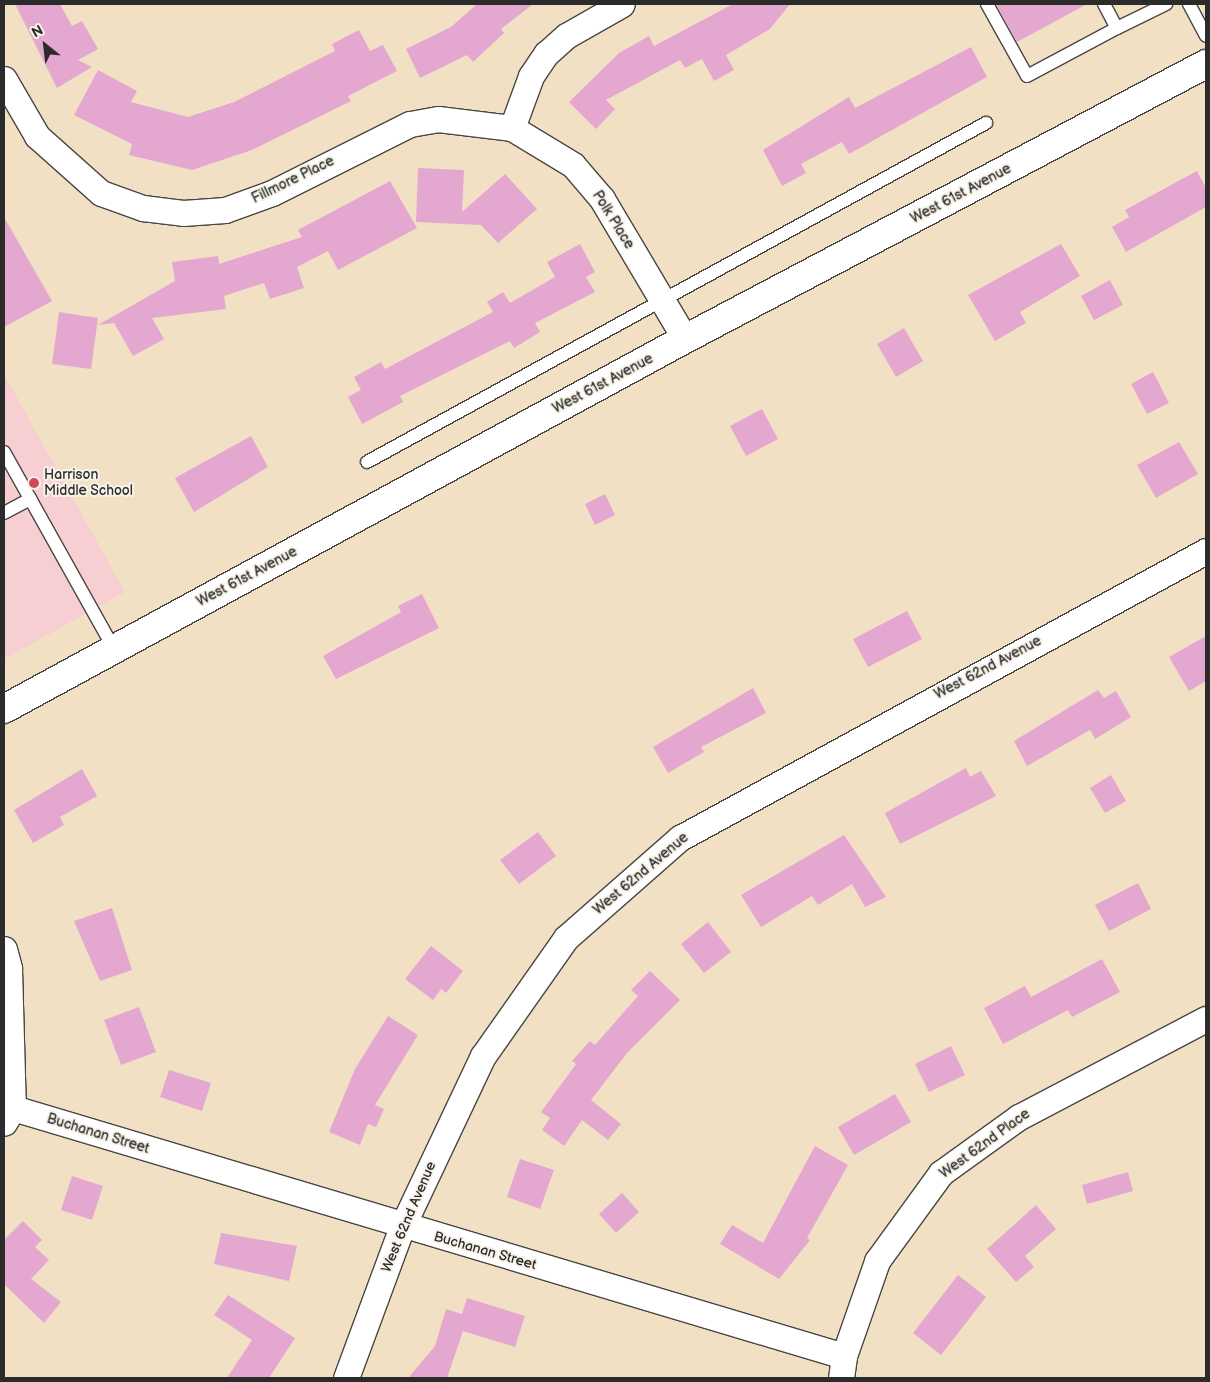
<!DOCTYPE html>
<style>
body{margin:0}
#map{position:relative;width:1210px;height:1382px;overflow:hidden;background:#f1e0c3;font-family:"Balsamiq Sans",sans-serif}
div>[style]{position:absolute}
.built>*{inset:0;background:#f7cfd2}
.building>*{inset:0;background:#e4a8d0}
.roads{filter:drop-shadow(1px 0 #494642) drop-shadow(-1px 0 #494642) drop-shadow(0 1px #494642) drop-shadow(0 -1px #494642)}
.service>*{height:12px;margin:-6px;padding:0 6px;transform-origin:6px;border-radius:6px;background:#fff}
.minor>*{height:25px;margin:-12.5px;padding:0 12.5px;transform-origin:12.5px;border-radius:12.5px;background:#fff}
.secondary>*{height:28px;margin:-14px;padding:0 14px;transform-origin:14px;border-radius:14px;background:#fff}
.dots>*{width:14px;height:14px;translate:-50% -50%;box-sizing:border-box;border:2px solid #f7f3e8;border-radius:50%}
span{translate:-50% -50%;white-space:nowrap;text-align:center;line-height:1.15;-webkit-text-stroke:4px #f7f3e8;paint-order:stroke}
.street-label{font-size:14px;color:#2b2b2b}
.poi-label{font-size:14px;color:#2b2b2b}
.left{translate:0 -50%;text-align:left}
.frame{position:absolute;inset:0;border:5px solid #2b2b2b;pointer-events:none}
.north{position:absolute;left:20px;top:20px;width:50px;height:50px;-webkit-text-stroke:4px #f7f3e8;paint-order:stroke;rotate:331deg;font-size:14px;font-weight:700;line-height:20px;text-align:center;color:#2b2b2b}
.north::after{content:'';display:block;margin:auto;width:18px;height:22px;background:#2b2b2b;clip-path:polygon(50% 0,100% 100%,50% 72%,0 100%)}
</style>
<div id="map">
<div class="built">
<div style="clip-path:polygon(4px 374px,125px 592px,4px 659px)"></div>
</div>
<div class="building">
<div style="clip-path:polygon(15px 4px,60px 4px,72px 26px,82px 21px,98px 49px,78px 60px,92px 67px,57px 88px)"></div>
<div style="clip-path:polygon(477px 4px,533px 4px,501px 29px,504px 33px,473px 62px,467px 55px,420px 78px,406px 49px,451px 27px)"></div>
<div style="clip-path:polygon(733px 4px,790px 4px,770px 29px,726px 55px,734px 70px,714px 81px,702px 59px,685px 68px,680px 60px,606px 100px,615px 109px,596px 129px,569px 102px,619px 53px,649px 36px,654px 46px)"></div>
<div style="clip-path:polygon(996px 4px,1087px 4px,1017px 42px)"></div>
<div style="clip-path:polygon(359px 30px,370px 51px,383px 45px,397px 71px,348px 96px,351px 101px,252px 150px,192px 170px,129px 155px,132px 144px,74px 115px,98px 70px,137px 91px,131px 102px,188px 117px,234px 102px,335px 51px,332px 44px)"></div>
<div style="clip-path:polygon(971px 47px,987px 77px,849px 154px,842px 142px,801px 164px,806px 173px,782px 186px,763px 150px,849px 97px,855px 108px)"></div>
<div style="clip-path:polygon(418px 168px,464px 170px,462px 212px,505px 174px,537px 209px,498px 243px,481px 225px,416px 222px)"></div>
<div style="clip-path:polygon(1197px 171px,1206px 188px,1206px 207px,1126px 252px,1112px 227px,1129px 217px,1125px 210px)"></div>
<div style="clip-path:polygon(390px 181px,417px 228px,338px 270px,328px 251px,297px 267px,304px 288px,270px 299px,264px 283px,224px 296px,226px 309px,152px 318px,164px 339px,133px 356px,114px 323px,98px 325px,175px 281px,172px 262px,218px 256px,219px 264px,302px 237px,298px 230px)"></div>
<div style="clip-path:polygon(4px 217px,52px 301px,4px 327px)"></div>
<div style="clip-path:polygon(580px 244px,595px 272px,586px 277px,595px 292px,535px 323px,540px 332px,514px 348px,510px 341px,400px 396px,403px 402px,362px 424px,348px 397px,361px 390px,354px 377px,381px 362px,385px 369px,493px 312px,487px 302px,503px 292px,510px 303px,555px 277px,547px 262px)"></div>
<div style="clip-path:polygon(1061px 244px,1080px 276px,1020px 312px,1026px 323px,995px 341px,968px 295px)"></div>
<div style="clip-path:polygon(1110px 280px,1123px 305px,1094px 320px,1081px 296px)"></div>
<div style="clip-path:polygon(59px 312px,98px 318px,91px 369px,52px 364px)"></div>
<div style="clip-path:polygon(904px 328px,923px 361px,896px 377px,877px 344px)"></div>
<div style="clip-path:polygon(1153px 372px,1169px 403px,1147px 414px,1131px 384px)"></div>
<div style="clip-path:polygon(762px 409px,778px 439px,746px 456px,730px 426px)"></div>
<div style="clip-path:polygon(251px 436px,268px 467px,194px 512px,175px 478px)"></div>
<div style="clip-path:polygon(1179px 442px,1198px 474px,1156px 498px,1137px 465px)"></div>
<div style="clip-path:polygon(605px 494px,615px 515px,595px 525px,585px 504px)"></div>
<div style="clip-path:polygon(422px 594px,439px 628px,336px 679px,323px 656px,401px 612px,398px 606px)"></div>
<div style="clip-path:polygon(907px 611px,922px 639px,868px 667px,853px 639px)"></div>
<div style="clip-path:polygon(1206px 636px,1206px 681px,1189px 691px,1169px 657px)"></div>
<div style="clip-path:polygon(753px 688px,766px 713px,701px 747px,704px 752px,668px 773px,653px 747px)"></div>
<div style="clip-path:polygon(1098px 690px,1104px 698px,1116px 691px,1131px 717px,1095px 739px,1090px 730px,1027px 766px,1014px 741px)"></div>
<div style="clip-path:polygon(966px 768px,970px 777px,981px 771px,996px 796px,900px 844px,885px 813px)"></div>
<div style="clip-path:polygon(82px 769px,97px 796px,60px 817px,64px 825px,33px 843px,14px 810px)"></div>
<div style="clip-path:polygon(1111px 775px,1126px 801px,1105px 813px,1090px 788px)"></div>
<div style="clip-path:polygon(538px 832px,556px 856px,519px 884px,500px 860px)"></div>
<div style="clip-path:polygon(844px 835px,886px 897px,865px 907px,852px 884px,818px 905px,812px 896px,761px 927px,741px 895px)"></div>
<div style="clip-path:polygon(1138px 883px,1151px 909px,1109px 931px,1095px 905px)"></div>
<div style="clip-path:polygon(112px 908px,132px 970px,100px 981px,74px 921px)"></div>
<div style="clip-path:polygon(708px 922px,731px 952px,704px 973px,681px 944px)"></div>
<div style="clip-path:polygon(431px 946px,463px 971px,446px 993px,441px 989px,433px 1000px,405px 979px)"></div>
<div style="clip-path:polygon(1102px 959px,1120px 992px,1072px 1017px,1068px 1010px,1003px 1044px,984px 1008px,1025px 986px,1031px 997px)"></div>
<div style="clip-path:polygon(650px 971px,680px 1000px,627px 1053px,591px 1100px,621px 1124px,608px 1140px,582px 1120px,564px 1146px,542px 1130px,550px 1118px,541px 1112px,576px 1064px,572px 1061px,590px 1041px,595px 1045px,638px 996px,631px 990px)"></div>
<div style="clip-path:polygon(139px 1007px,156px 1052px,121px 1065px,104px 1020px)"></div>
<div style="clip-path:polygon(388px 1016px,418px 1035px,375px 1105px,384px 1109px,376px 1127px,368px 1124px,360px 1145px,329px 1132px,355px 1069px)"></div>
<div style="clip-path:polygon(951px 1046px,965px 1075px,929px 1092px,915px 1064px)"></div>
<div style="clip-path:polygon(169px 1070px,211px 1083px,202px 1111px,160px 1097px)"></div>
<div style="clip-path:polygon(895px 1094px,911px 1122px,854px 1155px,838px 1127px)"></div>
<div style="clip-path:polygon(815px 1146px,848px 1165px,807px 1238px,810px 1240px,779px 1279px,720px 1244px,732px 1225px,763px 1243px)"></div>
<div style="clip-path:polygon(520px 1159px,554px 1170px,540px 1209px,507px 1197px)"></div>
<div style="clip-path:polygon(1128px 1172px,1133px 1191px,1087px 1204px,1082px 1185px)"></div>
<div style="clip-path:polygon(72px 1176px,103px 1186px,92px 1220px,61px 1210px)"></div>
<div style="clip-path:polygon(622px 1193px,639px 1212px,616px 1233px,599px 1214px)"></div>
<div style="clip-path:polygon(1036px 1205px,1056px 1229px,1025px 1256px,1034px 1267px,1016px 1282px,987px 1249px)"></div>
<div style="clip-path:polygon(23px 1221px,42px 1240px,35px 1247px,49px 1260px,31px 1279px,61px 1302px,44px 1323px,4px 1284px,4px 1240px)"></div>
<div style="clip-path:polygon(221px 1233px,297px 1246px,289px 1281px,214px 1264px)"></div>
<div style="clip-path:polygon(958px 1275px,986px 1297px,941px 1355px,913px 1333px)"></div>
<div style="clip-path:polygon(228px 1295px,295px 1338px,269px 1378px,227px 1378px,252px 1340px,214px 1315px)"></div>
<div style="clip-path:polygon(467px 1298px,525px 1316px,515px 1347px,463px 1331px,447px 1378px,408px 1378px,435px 1346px,446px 1309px,462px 1314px)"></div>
</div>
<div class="roads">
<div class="service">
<div style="left:987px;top:4px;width:82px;rotate:60.9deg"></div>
<div style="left:1027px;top:76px;width:102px;rotate:-28.1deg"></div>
<div style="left:1104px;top:4px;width:27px;rotate:62deg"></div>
<div style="left:1117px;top:28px;width:55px;rotate:-26.1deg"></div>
<div style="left:1189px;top:4px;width:36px;rotate:62deg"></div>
<div style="left:4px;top:452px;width:226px;rotate:60.8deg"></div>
<div style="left:367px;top:462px;width:706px;rotate:-28.71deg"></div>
<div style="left:4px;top:513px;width:30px;rotate:-28deg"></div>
</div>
<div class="minor">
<div style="left:4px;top:79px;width:66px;rotate:59.9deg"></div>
<div style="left:37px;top:136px;width:86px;rotate:41.7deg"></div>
<div style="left:101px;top:193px;width:45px;rotate:19.7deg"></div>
<div style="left:143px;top:208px;width:40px;rotate:7.1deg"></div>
<div style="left:183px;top:213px;width:42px;rotate:-4.1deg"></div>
<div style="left:225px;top:210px;width:50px;rotate:-19.9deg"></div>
<div style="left:272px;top:193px;width:154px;rotate:-26.6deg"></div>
<div style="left:410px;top:124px;width:28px;rotate:-10deg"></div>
<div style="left:438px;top:119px;width:75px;rotate:6.9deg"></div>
<div style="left:512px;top:128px;width:71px;rotate:31.2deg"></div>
<div style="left:573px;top:165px;width:45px;rotate:49.5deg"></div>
<div style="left:602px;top:199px;width:163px;rotate:59.3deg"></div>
<div style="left:512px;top:128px;width:55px;rotate:-69.9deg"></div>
<div style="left:531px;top:76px;width:27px;rotate:-56deg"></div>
<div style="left:546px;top:54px;width:27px;rotate:-42deg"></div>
<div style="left:566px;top:36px;width:64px;rotate:-29.7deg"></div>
<div style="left:4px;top:949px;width:20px;rotate:75deg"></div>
<div style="left:9px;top:968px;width:140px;rotate:88.4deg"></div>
<div style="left:13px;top:1108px;width:17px;rotate:121deg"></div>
<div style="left:13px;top:1108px;width:867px;rotate:16.62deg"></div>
<div style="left:346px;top:1378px;width:161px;rotate:-69.7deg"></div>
<div style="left:402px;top:1227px;width:189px;rotate:-64.7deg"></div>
<div style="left:483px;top:1056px;width:144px;rotate:-54.9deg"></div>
<div style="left:566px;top:938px;width:152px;rotate:-41.3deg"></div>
<div style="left:680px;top:838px;width:599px;rotate:-28.62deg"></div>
<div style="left:841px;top:1378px;width:22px;rotate:-82deg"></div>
<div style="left:844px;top:1356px;width:101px;rotate:-70.8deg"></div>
<div style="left:877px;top:1261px;width:109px;rotate:-54deg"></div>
<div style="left:941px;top:1173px;width:96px;rotate:-35.7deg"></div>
<div style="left:1019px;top:1117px;width:211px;rotate:-27.7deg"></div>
</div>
<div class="secondary">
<div style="left:4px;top:709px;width:775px;rotate:-28.52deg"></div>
<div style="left:685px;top:339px;width:589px;rotate:-27.83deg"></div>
</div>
</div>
<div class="dots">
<div style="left:34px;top:483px;background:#d1495b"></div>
</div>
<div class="street-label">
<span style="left:293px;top:180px;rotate:-26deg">Fillmore Place</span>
<span style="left:961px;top:194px;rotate:-28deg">West 61st Avenue</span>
<span style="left:613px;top:220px;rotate:58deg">Polk Place</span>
<span style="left:603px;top:384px;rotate:-28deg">West 61st Avenue</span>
<span style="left:247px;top:577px;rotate:-28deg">West 61st Avenue</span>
<span style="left:988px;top:668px;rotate:-28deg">West 62nd Avenue</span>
<span style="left:641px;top:874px;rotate:-40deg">West 62nd Avenue</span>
<span style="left:98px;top:1134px;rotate:17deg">Buchanan Street</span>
<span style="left:985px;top:1144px;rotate:-36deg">West 62nd Place</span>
<span style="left:409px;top:1217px;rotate:-67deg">West 62nd Avenue</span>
<span style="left:485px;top:1251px;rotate:16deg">Buchanan Street</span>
</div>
<div class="poi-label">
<span class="left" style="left:44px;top:483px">Harrison<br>Middle School</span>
</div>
<div class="frame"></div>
<div class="north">N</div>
</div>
